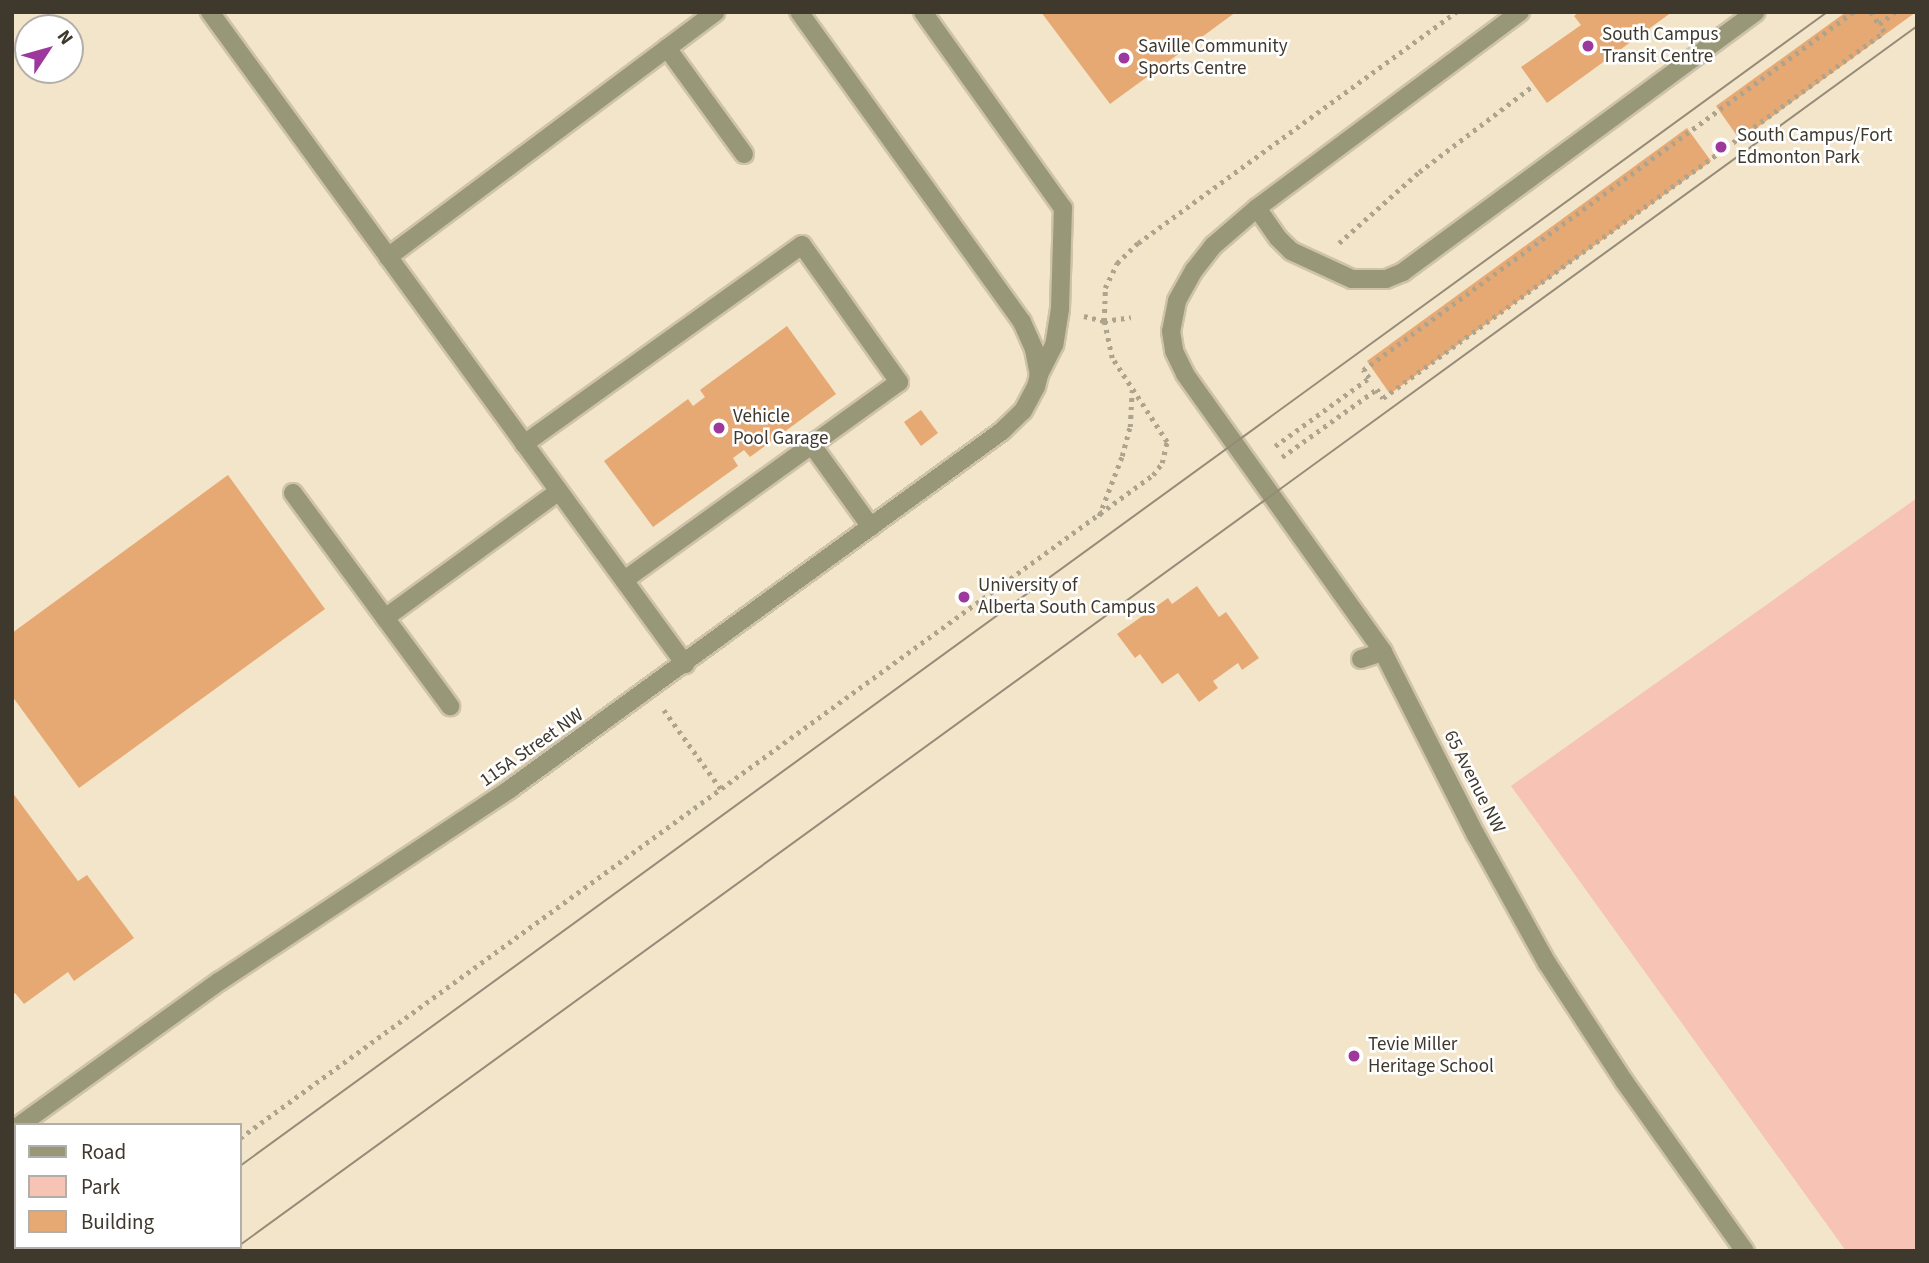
<!DOCTYPE html>
<style>
body{margin:0}
#map{position:relative;width:1929px;height:1263px;overflow:hidden;background:#f3e5c9;font-family:"Source Sans 3",sans-serif}
div>[style]{position:absolute}
.green>*{inset:0;background:#f6c3b4}
.building>*{inset:0;background:#e7a974}
.path>*{height:4.5px;margin-top:-2.25px;transform-origin:0;background:repeating-linear-gradient(90deg,#aea38d 0 3.5px,transparent 0 8.5px)}
.roads{filter:drop-shadow(2px 0 #cfc2aa) drop-shadow(-2px 0 #cfc2aa) drop-shadow(0 2px #cfc2aa) drop-shadow(0 -2px #cfc2aa)}
.minor>*{height:18px;margin:-9px;padding:0 9px;transform-origin:9px;border-radius:9px;background:#989878}
.tram>*{height:2px;margin:-1px;padding:0 1px;transform-origin:1px;border-radius:1px;background:#958b78}
.dots>*{width:19px;height:19px;translate:-50% -50%;box-sizing:border-box;border:4px solid #fff;border-radius:50%}
span{translate:-50% -50%;white-space:nowrap;text-align:center;line-height:1.15;-webkit-text-stroke:5px #fff;paint-order:stroke}
.poi-label{font-size:19px;color:#3e382d}
.left{translate:0 -50%;text-align:left}
.street-label{font-size:19px;color:#3e382d}
.frame{position:absolute;inset:0;border:14px solid #3e382d;pointer-events:none}
.legend{position:absolute;left:14px;top:1123px;width:228px;height:126px;box-sizing:border-box;background:#fff;border:2px solid #b2afab;margin:0;padding:9px 12px;list-style:none;font-size:21px;color:#3e382d}
.legend li{display:flex;align-items:center;gap:14px;height:35px}
.legend b{width:35px;border:2px solid #b2afab}
.north{position:absolute;left:14px;top:14px;width:70px;height:70px;box-sizing:border-box;background:#fff;border:2px solid #b2afab;border-radius:50%;rotate:54deg;font-size:19px;font-weight:700;line-height:28px;text-align:center;color:#3e382d}
.north::after{content:'';display:block;margin:auto;width:24px;height:32px;background:#9d389d;clip-path:polygon(50% 0,100% 100%,50% 72%,0 100%)}
</style>
<div id="map">
<div class="green">
<div style="clip-path:polygon(1917px 498px,1917px 1251px,1846px 1251px,1511px 786px)"></div>
</div>
<div class="building">
<div style="clip-path:polygon(1041px 12px,1236px 12px,1110px 104px)"></div>
<div style="clip-path:polygon(1579px 12px,1672px 12px,1547px 103px,1521px 67px,1581px 25px,1574px 16px)"></div>
<div style="clip-path:polygon(1846px 12px,1916px 12px,1740px 140px,1716px 106px)"></div>
<div style="clip-path:polygon(1687px 128px,1711px 161px,1390px 394px,1367px 361px)"></div>
<div style="clip-path:polygon(787px 326px,836px 394px,750px 457px,744px 450px,733px 458px,738px 466px,653px 527px,604px 461px,688px 399px,693px 406px,705px 397px,700px 390px)"></div>
<div style="clip-path:polygon(921px 410px,938px 433px,921px 446px,904px 422px)"></div>
<div style="clip-path:polygon(228px 475px,325px 609px,79px 788px,12px 696px,12px 633px)"></div>
<div style="clip-path:polygon(1197px 586px,1219px 617px,1226px 612px,1259px 658px,1242px 670px,1238px 663px,1213px 681px,1218px 688px,1199px 702px,1178px 673px,1162px 684px,1140px 654px,1135px 658px,1117px 634px,1168px 598px,1172px 604px)"></div>
<div style="clip-path:polygon(12px 792px,78px 881px,87px 875px,134px 938px,74px 981px,68px 972px,24px 1004px,15px 993px,12px 995px)"></div>
</div>
<div class="path">
<div style="left:1871px;top:12px;width:14px;rotate:56deg"></div>
<div style="left:1339px;top:243px;width:107px;rotate:-41.6deg"></div>
<div style="left:1419px;top:172px;width:144px;rotate:-37.1deg"></div>
<div style="left:1084px;top:316px;width:21px;rotate:14deg"></div>
<div style="left:1104px;top:321px;width:27px;rotate:-8deg"></div>
<div style="left:1275px;top:446px;width:116px;rotate:-35.9deg"></div>
<div style="left:1369px;top:378px;width:10px;rotate:-127deg"></div>
<div style="left:1363px;top:370px;width:607px;rotate:-36.15deg"></div>
<div style="left:1282px;top:457px;width:117px;rotate:-35.6deg"></div>
<div style="left:1377px;top:389px;width:11px;rotate:56deg"></div>
<div style="left:1383px;top:398px;width:620px;rotate:-36.15deg"></div>
<div style="left:1884px;top:32px;width:9px;rotate:-122deg"></div>
<div style="left:1879px;top:24px;width:20px;rotate:-37deg"></div>
<div style="left:1099px;top:516px;width:64px;rotate:-69deg"></div>
<div style="left:1122px;top:456px;width:30px;rotate:-75deg"></div>
<div style="left:1130px;top:427px;width:37px;rotate:-87deg"></div>
<div style="left:664px;top:710px;width:97px;rotate:54.2deg"></div>
<div style="left:240px;top:1138px;width:1128px;rotate:-35.99deg"></div>
<div style="left:1153px;top:475px;width:15px;rotate:-53deg"></div>
<div style="left:1162px;top:463px;width:22px;rotate:-77deg"></div>
<div style="left:1167px;top:442px;width:100px;rotate:-123.2deg"></div>
<div style="left:1112px;top:358px;width:38px;rotate:-102deg"></div>
<div style="left:1104px;top:321px;width:33px;rotate:-88deg"></div>
<div style="left:1105px;top:288px;width:28px;rotate:-64deg"></div>
<div style="left:1117px;top:263px;width:29px;rotate:-44deg"></div>
<div style="left:1138px;top:243px;width:393px;rotate:-36deg"></div>
<div style="left:96px;top:1251px;width:6px;rotate:-45deg"></div>
</div>
<div class="roads">
<div class="minor">
<div style="left:210px;top:12px;width:807px;rotate:53.93deg"></div>
<div style="left:923px;top:12px;width:241px;rotate:54.5deg"></div>
<div style="left:1063px;top:208px;width:101px;rotate:91.7deg"></div>
<div style="left:1060px;top:309px;width:36px;rotate:99deg"></div>
<div style="left:1054px;top:345px;width:34px;rotate:117deg"></div>
<div style="left:1520px;top:12px;width:328px;rotate:143.3deg"></div>
<div style="left:1257px;top:208px;width:58px;rotate:139.2deg"></div>
<div style="left:1213px;top:246px;width:31px;rotate:128deg"></div>
<div style="left:1194px;top:270px;width:35px;rotate:119deg"></div>
<div style="left:1177px;top:301px;width:31px;rotate:101deg"></div>
<div style="left:1171px;top:331px;width:20px;rotate:81deg"></div>
<div style="left:1174px;top:351px;width:25px;rotate:64deg"></div>
<div style="left:1185px;top:374px;width:341px;rotate:54.5deg"></div>
<div style="left:1383px;top:652px;width:205px;rotate:63.1deg"></div>
<div style="left:1476px;top:835px;width:146px;rotate:61deg"></div>
<div style="left:1547px;top:963px;width:141px;rotate:56.9deg"></div>
<div style="left:1624px;top:1081px;width:209px;rotate:54.6deg"></div>
<div style="left:667px;top:48px;width:131px;rotate:54deg"></div>
<div style="left:1257px;top:208px;width:37px;rotate:55deg"></div>
<div style="left:1278px;top:238px;width:18px;rotate:45deg"></div>
<div style="left:1291px;top:251px;width:67px;rotate:24.7deg"></div>
<div style="left:1352px;top:279px;width:34px"></div>
<div style="left:1386px;top:279px;width:18px;rotate:-22deg"></div>
<div style="left:1403px;top:272px;width:438px;rotate:-36.4deg"></div>
<div style="left:388px;top:257px;width:409px;rotate:-36.8deg"></div>
<div style="left:524px;top:444px;width:342px;rotate:-35.6deg"></div>
<div style="left:802px;top:245px;width:168px;rotate:54.7deg"></div>
<div style="left:899px;top:382px;width:339px;rotate:144.2deg"></div>
<div style="left:812px;top:445px;width:101px;rotate:54.3deg"></div>
<div style="left:293px;top:493px;width:265px;rotate:53.6deg"></div>
<div style="left:385px;top:618px;width:215px;rotate:-36.1deg"></div>
<div style="left:1361px;top:659px;width:23px;rotate:-18deg"></div>
<div style="left:20px;top:1125px;width:246px;rotate:-35.8deg"></div>
<div style="left:220px;top:981px;width:348px;rotate:-33.5deg"></div>
<div style="left:510px;top:789px;width:608px;rotate:-36.04deg"></div>
<div style="left:1002px;top:431px;width:29px;rotate:-44deg"></div>
<div style="left:1023px;top:411px;width:27px;rotate:-62deg"></div>
<div style="left:1036px;top:387px;width:12px;rotate:-76deg"></div>
<div style="left:1039px;top:375px;width:26px;rotate:-101deg"></div>
<div style="left:1034px;top:349px;width:30px;rotate:-114deg"></div>
<div style="left:1022px;top:322px;width:382px;rotate:-125.7deg"></div>
</div>
</div>
<div class="tram">
<div style="left:240px;top:1166px;width:1962px;rotate:-36.02deg"></div>
<div style="left:240px;top:1245px;width:2073px;rotate:-36.01deg"></div>
<div style="left:125px;top:1251px;width:6px;rotate:-39deg"></div>
</div>
<div class="dots">
<div style="left:1588px;top:46px;background:#9d389d"></div>
<div style="left:1124px;top:58px;background:#9d389d"></div>
<div style="left:1721px;top:147px;background:#9d389d"></div>
<div style="left:719px;top:428px;background:#9d389d"></div>
<div style="left:964px;top:597px;background:#9d389d"></div>
<div style="left:1354px;top:1056px;background:#9d389d"></div>
</div>
<div class="poi-label">
<span class="left" style="left:1602px;top:46px">South Campus<br>Transit Centre</span>
<span class="left" style="left:1138px;top:58px">Saville Community<br>Sports Centre</span>
<span class="left" style="left:1737px;top:147px">South Campus/Fort<br>Edmonton Park</span>
<span class="left" style="left:733px;top:428px">Vehicle<br>Pool Garage</span>
<span class="left" style="left:978px;top:597px">University of<br>Alberta South Campus</span>
<span class="left" style="left:1368px;top:1056px">Tevie Miller<br>Heritage School</span>
</div>
<div class="street-label">
<span style="left:532px;top:748px;rotate:-35deg">115A Street NW</span>
<span style="left:1474px;top:782px;rotate:63deg">65 Avenue NW</span>
</div>
<div class="frame"></div>
<ul class="legend">
<li><b style="height:9px;background:#989878"></b>Road</li>
<li><b style="height:19px;background:#f6c3b4"></b>Park</li>
<li><b style="height:19px;background:#e7a974"></b>Building</li>
</ul>
<div class="north">N</div>
</div>
